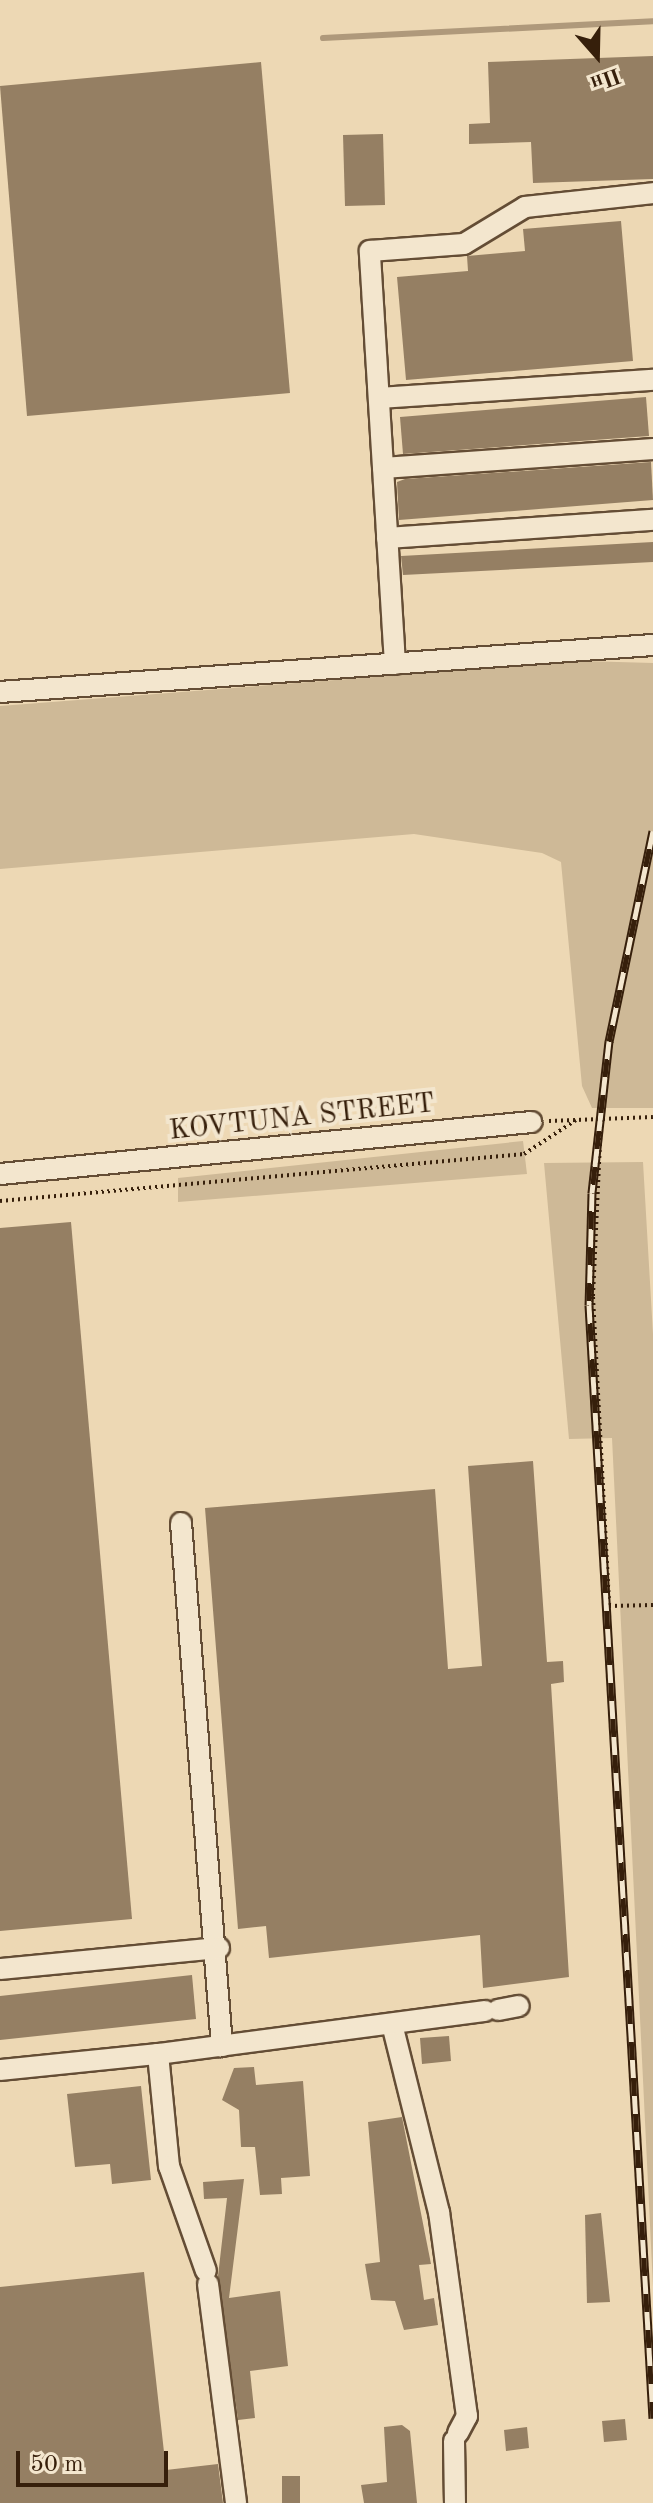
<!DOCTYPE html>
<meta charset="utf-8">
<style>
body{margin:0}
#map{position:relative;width:653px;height:2503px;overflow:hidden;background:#edd8b4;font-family:"Old Standard TT",serif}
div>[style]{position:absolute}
.green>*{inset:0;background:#ceb997}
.stream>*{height:6px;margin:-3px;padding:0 3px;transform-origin:3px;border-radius:3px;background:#af997b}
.building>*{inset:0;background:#957f63}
.path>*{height:4px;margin-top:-2px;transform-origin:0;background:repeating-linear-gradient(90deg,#361f0b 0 2px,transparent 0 6px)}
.roads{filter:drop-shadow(2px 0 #644d35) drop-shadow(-2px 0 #644d35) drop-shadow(0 2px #644d35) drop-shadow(0 -2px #644d35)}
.minor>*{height:20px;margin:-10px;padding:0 10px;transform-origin:10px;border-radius:10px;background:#f3e6ce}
.rail>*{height:9px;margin-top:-4.5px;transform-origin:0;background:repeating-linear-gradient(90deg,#f3e6ce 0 18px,#361f0b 0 36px);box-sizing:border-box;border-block:2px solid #361f0b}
span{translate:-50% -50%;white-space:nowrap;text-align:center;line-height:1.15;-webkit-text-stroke:8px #f3e6ce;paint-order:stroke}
.street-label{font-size:28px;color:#361f0b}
.north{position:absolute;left:557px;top:16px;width:80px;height:80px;-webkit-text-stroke:6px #f3e6ce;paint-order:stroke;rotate:160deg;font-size:22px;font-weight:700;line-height:32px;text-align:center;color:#361f0b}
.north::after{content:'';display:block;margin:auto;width:28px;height:36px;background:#361f0b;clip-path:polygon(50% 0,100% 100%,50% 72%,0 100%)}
.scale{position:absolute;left:16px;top:2451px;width:152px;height:36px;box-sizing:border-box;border:4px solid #361f0b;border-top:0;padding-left:10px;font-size:24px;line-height:28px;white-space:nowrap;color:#361f0b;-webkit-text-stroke:6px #f3e6ce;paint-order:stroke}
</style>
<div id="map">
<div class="green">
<div style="clip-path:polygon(582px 661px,653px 663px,653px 1108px,592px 1108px,582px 1086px,561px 862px,542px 853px,414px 834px,0 869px,0 706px)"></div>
<div style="clip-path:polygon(523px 1141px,527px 1174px,178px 1202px,178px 1178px)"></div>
<div style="clip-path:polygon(643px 1162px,653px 1334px,653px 2287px,612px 1438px,569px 1439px,544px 1163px)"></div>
</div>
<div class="stream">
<div style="left:323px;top:38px;width:330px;rotate:-2.9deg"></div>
</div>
<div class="building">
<div style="clip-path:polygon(653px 56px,653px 179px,533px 183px,531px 142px,469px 144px,469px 124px,490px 123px,488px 62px)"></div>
<div style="clip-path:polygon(261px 62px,290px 393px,27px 416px,0 86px)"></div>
<div style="clip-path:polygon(383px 134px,385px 205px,345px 206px,343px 135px)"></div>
<div style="clip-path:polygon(621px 221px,633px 361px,406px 380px,397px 277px,468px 271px,467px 256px,525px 251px,523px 229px)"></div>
<div style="clip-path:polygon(646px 397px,649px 436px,403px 454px,400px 417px)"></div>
<div style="clip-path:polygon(651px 462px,653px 500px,399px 520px,397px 482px,405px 479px)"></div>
<div style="clip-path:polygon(653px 542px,653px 562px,403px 575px,401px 556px)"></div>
<div style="clip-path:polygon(71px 1222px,132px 1919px,0 1931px,0 1228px)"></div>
<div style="clip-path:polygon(533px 1461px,547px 1662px,563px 1661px,564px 1682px,551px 1684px,569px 1977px,483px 1988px,480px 1935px,269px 1958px,266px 1926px,238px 1929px,205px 1508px,435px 1489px,448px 1669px,482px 1666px,468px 1466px)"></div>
<div style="clip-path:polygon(192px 1975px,196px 2019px,0 2040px,0 1996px)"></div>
<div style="clip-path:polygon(449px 2036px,451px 2061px,422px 2064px,420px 2038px)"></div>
<div style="clip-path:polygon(254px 2067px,256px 2085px,303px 2081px,310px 2176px,281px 2178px,282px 2194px,260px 2195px,255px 2147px,241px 2147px,239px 2110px,222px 2100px,234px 2068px)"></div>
<div style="clip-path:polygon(141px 2086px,151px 2180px,112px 2184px,110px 2164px,75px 2167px,67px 2094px)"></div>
<div style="clip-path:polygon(402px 2117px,431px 2264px,419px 2265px,424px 2300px,434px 2298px,438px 2325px,404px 2330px,395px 2301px,371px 2300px,365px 2264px,380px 2262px,368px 2122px)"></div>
<div style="clip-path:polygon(244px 2179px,229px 2298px,280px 2291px,288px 2366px,250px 2371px,255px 2418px,238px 2420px,218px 2276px,227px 2198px,204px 2199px,203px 2182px)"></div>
<div style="clip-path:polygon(601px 2213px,610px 2302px,587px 2303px,585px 2215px)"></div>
<div style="clip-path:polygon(144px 2272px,166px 2470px,218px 2464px,223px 2503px,0 2503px,0 2287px)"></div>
<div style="clip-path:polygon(625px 2419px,627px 2440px,604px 2442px,602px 2421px)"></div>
<div style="clip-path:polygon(402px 2425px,410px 2431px,417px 2503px,364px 2503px,361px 2485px,387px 2482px,384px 2427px)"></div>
<div style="clip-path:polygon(527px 2427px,529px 2448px,506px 2451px,504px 2430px)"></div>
<div style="clip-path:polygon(282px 2476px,300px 2476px,300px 2503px,282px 2503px)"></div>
</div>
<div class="path">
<div style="left:601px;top:1120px;width:177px;rotate:92.6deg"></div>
<div style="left:593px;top:1297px;width:309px;rotate:87deg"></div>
<div style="left:609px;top:1606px;width:44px;rotate:-1.3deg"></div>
<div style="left:549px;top:1121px;width:104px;rotate:-2.2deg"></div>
<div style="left:0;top:1201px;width:526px;rotate:-5.13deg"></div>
<div style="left:524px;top:1154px;width:62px;rotate:-33.2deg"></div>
</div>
<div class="roads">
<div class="minor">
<div style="left:379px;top:398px;width:275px;rotate:-3.8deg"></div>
<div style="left:383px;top:468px;width:271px;rotate:-4deg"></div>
<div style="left:387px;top:538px;width:267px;rotate:-3.9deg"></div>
<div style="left:395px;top:664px;width:414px;rotate:-93.5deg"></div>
<div style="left:370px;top:251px;width:94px;rotate:-4.3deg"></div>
<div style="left:464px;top:244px;width:71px;rotate:-31.2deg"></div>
<div style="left:525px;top:207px;width:129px;rotate:-6.2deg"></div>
<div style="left:0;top:692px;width:655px;rotate:-4.12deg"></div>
<div style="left:0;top:1174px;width:534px;rotate:-5.59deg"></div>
<div style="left:181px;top:1523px;width:525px;rotate:85.52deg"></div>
<div style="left:0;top:1969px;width:220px;rotate:-5.5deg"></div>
<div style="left:498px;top:2010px;width:21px;rotate:-11deg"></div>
<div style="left:392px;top:2024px;width:194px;rotate:76deg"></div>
<div style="left:439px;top:2212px;width:206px;rotate:82.2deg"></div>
<div style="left:467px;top:2416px;width:19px;rotate:118deg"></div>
<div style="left:158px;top:2054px;width:330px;rotate:-7.5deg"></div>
<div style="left:0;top:2070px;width:159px;rotate:-5.8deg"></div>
<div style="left:158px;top:2054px;width:113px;rotate:84.4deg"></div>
<div style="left:169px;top:2166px;width:111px;rotate:70.6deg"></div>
<div style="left:208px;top:2284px;width:221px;rotate:82.7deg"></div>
<div style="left:454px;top:2441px;width:62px;rotate:89.1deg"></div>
</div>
</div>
<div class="rail">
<div style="left:653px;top:831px;width:215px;rotate:101.8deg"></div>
<div style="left:609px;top:1041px;width:153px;rotate:96.4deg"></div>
<div style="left:592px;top:1193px;width:112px;rotate:91.5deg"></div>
<div style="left:589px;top:1305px;width:1115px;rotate:86.71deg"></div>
</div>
<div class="street-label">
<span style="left:302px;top:1118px;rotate:-6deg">KOVTUNA STREET</span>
</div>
<div class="north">Пн</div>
<div class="scale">50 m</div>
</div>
